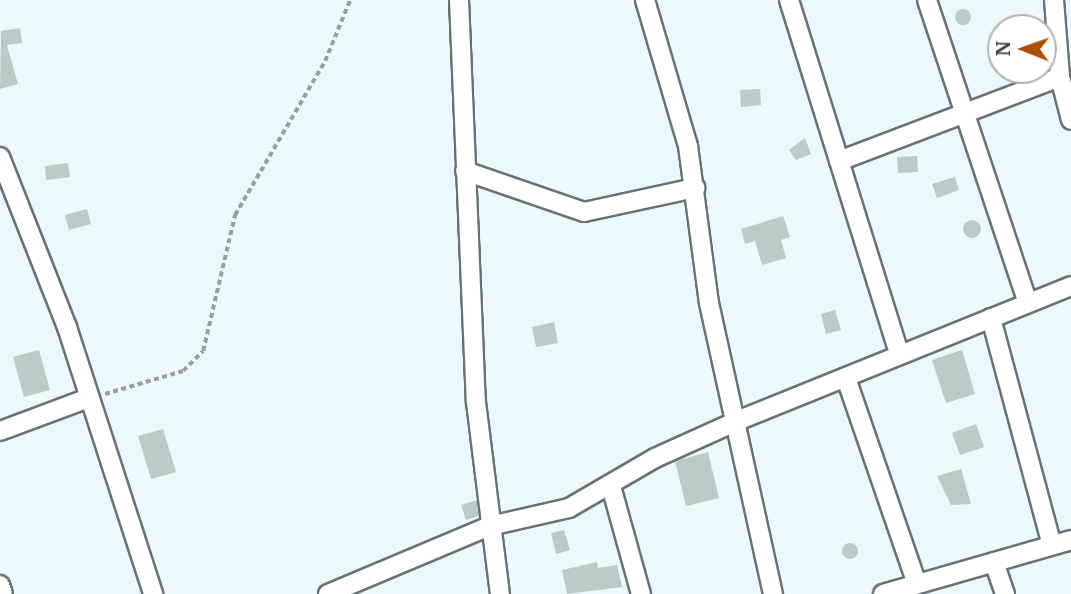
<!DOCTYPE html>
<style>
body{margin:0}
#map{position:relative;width:1071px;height:594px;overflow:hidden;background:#ebf9fd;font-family:Merriweather,serif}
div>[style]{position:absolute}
.building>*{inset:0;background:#bccac8}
.round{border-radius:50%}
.path>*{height:3.5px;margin-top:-1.75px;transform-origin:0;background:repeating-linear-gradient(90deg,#96a0a3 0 5px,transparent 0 8.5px)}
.roads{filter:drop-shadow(2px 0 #667276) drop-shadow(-2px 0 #667276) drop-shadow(0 2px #667276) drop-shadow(0 -2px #667276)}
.street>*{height:18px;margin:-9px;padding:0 9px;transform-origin:9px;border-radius:9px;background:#fff}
span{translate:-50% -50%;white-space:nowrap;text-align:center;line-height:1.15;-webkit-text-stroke:6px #fff;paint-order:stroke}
.north{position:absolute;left:987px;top:14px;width:70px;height:70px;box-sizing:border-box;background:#fff;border:2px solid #afb1b2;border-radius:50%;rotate:271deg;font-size:19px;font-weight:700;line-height:28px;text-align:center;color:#383d3f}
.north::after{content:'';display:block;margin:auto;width:24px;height:32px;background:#ac4d00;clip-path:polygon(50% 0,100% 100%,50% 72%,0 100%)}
</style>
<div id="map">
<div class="building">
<div class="round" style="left:955px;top:9px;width:16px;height:16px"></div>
<div style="clip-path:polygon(20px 28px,22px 43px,7px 45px,18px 84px,0 89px,1px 31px)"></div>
<div style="clip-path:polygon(760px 89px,761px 105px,741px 107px,740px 90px)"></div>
<div style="clip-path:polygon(805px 138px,811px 154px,796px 160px,789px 150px)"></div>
<div style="clip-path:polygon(917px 156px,918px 172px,898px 173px,897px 157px)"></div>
<div style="clip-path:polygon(68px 163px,70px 177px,46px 180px,45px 166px)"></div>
<div style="clip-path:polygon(955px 177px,959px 190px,937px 198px,932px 184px)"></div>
<div style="clip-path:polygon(87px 209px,91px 224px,69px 230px,65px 215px)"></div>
<div style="clip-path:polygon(783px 216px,790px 237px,781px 240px,786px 258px,762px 265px,755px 241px,745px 244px,741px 229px)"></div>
<div class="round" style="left:963px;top:220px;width:18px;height:18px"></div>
<div style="clip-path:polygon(835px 310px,841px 330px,826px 334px,821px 314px)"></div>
<div style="clip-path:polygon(554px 322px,558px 343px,536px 347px,532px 327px)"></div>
<div style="clip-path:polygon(39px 350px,50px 390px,24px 397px,13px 357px)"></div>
<div style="clip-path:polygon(962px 350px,975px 394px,946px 403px,932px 360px)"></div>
<div style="clip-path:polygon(976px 424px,984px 447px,960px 455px,952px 433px)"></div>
<div style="clip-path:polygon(163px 429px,176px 472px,151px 479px,138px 436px)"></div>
<div style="clip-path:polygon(708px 452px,719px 498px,686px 506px,675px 461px)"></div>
<div style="clip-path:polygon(961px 469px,971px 504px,951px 505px,937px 476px)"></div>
<div style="clip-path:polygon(477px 500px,479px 516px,466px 520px,461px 505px)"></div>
<div style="clip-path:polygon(564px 530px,570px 550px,556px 554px,551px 533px)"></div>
<div class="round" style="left:842px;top:543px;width:16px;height:16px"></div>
<div style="clip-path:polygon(597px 562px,598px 568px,617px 565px,622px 587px,567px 594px,562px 570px)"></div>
</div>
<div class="path">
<div style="left:105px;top:394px;width:81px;rotate:-16.4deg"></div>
<div style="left:183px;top:371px;width:28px;rotate:-45deg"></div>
<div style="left:203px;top:351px;width:140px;rotate:-76.8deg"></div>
<div style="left:235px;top:215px;width:178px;rotate:-59.7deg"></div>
<div style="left:325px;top:61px;width:66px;rotate:-67.7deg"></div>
</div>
<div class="roads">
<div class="street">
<div style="left:459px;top:0;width:402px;rotate:87.6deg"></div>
<div style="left:476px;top:402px;width:193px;rotate:82.9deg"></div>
<div style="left:645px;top:0;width:152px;rotate:73.6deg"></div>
<div style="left:688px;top:146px;width:158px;rotate:82.4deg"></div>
<div style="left:709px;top:303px;width:298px;rotate:77.6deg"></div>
<div style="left:789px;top:0;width:371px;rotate:72.7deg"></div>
<div style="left:927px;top:0;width:319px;rotate:71.6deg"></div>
<div style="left:1054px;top:0;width:77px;rotate:85.5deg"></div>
<div style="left:1060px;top:77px;width:44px;rotate:75.7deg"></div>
<div style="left:0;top:157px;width:183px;rotate:68.5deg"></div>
<div style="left:67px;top:327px;width:281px;rotate:72.1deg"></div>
<div style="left:839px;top:161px;width:236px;rotate:-20.8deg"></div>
<div style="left:465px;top:171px;width:126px;rotate:19deg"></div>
<div style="left:584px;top:212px;width:114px;rotate:-12.2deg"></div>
<div style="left:991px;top:318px;width:235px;rotate:75deg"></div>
<div style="left:846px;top:378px;width:218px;rotate:71deg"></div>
<div style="left:0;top:431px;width:92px;rotate:-20.4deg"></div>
<div style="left:611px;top:486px;width:112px;rotate:74.5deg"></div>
<div style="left:994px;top:562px;width:34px;rotate:71deg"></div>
<div style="left:0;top:585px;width:9px;rotate:72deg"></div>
<div style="left:328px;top:594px;width:176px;rotate:-22.8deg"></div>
<div style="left:490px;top:526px;width:81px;rotate:-12.8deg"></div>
<div style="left:569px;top:508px;width:99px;rotate:-30.2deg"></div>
<div style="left:655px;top:458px;width:90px;rotate:-24.3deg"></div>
<div style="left:737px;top:421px;width:360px;rotate:-22deg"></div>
<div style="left:883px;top:594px;width:196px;rotate:-16deg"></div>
</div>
</div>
<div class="north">N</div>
</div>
